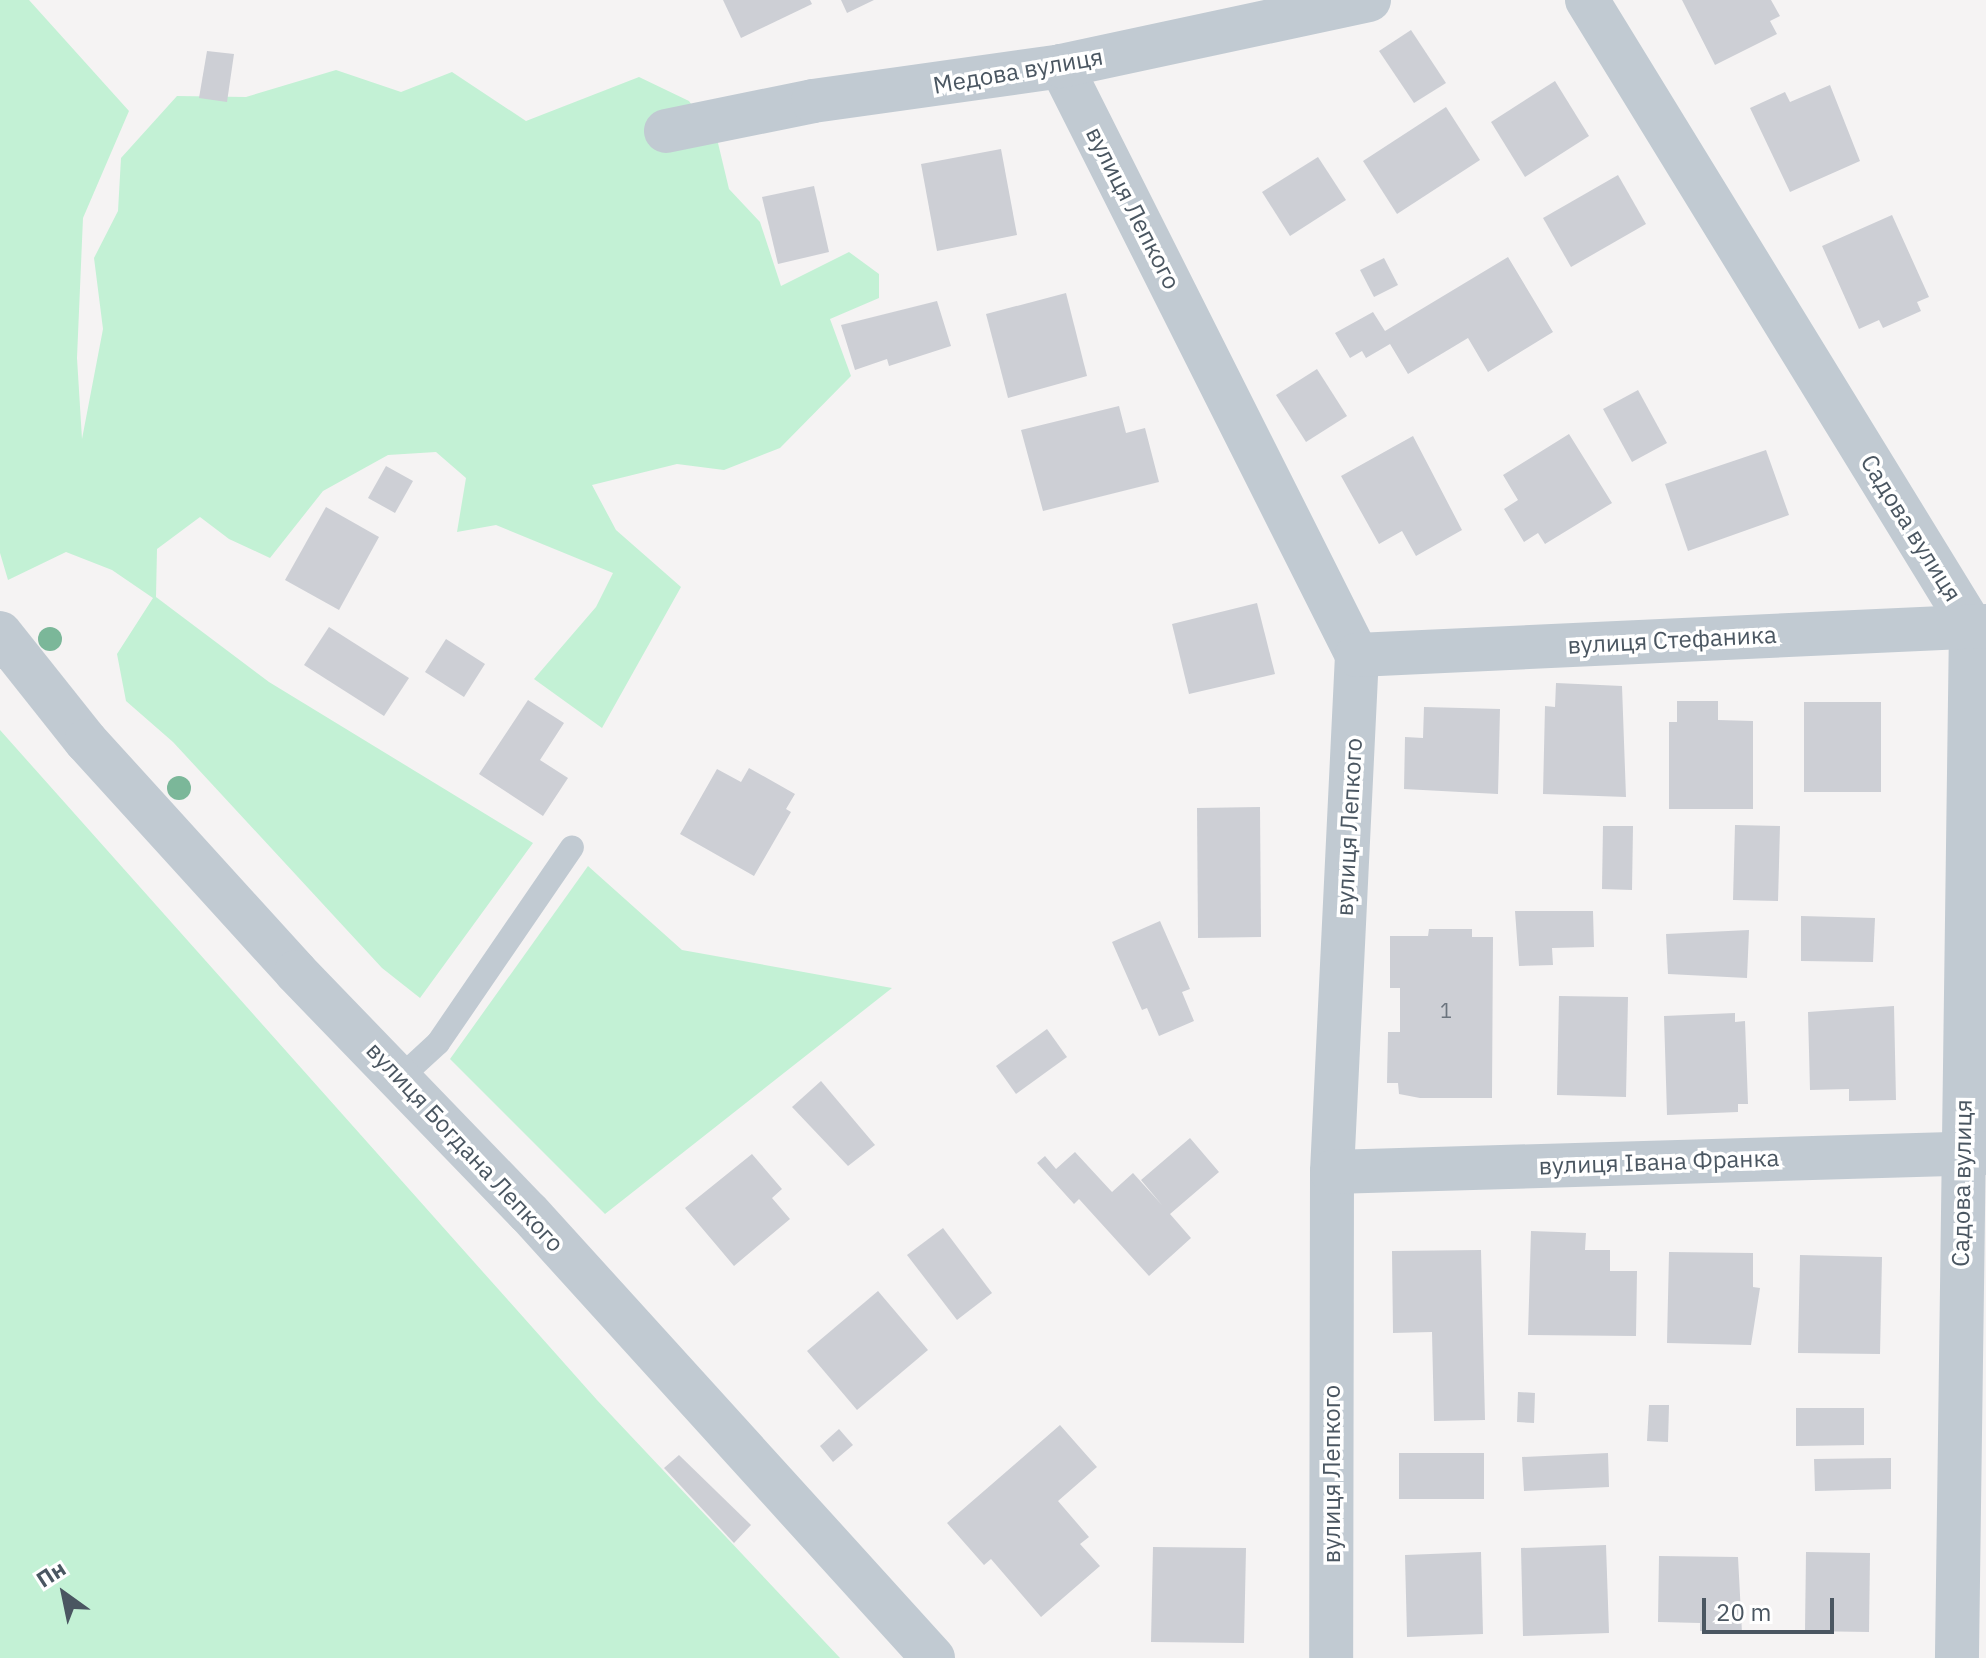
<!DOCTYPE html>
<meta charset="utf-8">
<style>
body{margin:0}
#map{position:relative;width:1986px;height:1658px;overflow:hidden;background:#f5f3f3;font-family:"IBM Plex Sans",sans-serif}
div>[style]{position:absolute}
.green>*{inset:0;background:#c3f1d5}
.building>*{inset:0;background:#cdcfd5}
.lane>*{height:24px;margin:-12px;padding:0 12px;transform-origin:12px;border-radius:12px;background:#c1cad2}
.street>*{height:44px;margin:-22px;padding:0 22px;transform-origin:22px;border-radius:22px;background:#c1cad2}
.trees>*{width:24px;height:24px;margin:-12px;border-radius:50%;background:#7bb799}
span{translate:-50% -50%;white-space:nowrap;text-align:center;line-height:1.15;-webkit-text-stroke:7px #fff;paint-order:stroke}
.number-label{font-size:20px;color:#6b747e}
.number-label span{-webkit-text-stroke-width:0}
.street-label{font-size:24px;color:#4a5661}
.north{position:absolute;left:24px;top:1554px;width:80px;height:80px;-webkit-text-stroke:6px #fff;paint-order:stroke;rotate:327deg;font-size:22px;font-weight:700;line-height:32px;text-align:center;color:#4a5661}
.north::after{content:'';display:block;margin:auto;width:28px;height:36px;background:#4a5661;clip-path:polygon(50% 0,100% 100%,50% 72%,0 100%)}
.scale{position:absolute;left:1702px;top:1598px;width:132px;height:36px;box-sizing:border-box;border:4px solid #4a5661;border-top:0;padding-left:10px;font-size:24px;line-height:28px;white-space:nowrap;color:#4a5661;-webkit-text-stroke:6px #fff;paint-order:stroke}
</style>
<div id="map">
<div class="green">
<div style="clip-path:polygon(0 0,29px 0,129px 111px,83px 218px,77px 358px,82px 439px,103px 329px,94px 258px,118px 211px,121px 158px,177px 96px,246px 97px,336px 70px,401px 92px,452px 72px,526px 121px,639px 77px,689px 101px,718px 143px,729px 189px,760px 222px,781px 286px,849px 252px,879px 274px,879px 298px,830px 319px,851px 376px,780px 448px,724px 470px,677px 464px,592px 485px,616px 530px,681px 587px,602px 728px,534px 679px,596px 607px,613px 573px,496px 525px,457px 532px,466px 478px,436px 452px,388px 455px,323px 491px,270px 558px,229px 539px,200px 517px,157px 549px,156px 597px,269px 682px,533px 843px,420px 998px,382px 968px,173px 742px,126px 701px,117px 654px,153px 598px,112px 570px,66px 552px,8px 580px,0 553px)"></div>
<div style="clip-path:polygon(0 730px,597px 1400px,840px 1658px,0 1658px)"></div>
<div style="clip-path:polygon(588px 866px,682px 950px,892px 988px,605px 1214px,450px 1059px)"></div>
</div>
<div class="building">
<div style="clip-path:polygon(723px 0,810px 0,812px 4px,741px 38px)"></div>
<div style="clip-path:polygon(841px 0,874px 0,847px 13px)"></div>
<div style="clip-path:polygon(1682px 0,1771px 0,1780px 16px,1770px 21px,1777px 34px,1715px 65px)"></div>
<div style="clip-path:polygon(1411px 30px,1446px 83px,1414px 103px,1379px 51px)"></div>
<div style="clip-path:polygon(207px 51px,234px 54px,227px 102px,199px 98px)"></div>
<div style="clip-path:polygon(1555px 81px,1589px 136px,1525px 177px,1491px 122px)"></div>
<div style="clip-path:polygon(1830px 85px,1860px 161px,1790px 192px,1750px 108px,1785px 92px,1790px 102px)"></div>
<div style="clip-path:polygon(1446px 107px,1480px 160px,1397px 214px,1363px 161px)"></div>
<div style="clip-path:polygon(1001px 149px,1017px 235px,937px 251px,921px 164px)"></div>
<div style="clip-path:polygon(1318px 157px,1346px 200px,1290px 236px,1262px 192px)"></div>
<div style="clip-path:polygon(1618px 175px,1646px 224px,1571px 267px,1543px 218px)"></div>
<div style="clip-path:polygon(814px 186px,829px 252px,778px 264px,762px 197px)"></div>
<div style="clip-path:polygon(1892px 215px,1929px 297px,1917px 302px,1921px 311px,1883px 328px,1879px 320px,1859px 329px,1822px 246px)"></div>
<div style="clip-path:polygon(1508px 257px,1553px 332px,1488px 372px,1468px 338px,1408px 374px,1390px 344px,1366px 358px,1362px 351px,1350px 358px,1335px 333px,1373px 312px,1385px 331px)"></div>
<div style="clip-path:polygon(1384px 258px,1398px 285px,1374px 297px,1360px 270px)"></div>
<div style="clip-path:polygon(1066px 293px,1087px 376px,1008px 398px,986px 314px)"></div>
<div style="clip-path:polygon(937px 301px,951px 346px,889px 366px,887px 359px,855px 370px,841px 325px)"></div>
<div style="clip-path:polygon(1317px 369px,1347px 416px,1306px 442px,1276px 395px)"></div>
<div style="clip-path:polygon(1638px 390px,1667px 443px,1632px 462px,1603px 409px)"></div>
<div style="clip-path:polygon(1119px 406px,1126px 433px,1145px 428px,1159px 482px,1043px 511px,1021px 430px)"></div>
<div style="clip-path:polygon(1569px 434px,1612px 503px,1545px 544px,1538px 533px,1524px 542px,1504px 509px,1518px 500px,1503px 475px)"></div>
<div style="clip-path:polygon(1413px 436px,1462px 530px,1416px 556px,1402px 531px,1379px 544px,1341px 476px)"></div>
<div style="clip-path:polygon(1766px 450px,1789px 515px,1688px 551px,1665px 484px)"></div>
<div style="clip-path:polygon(386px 466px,413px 481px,395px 513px,368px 498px)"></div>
<div style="clip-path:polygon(326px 507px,379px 537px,339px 610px,285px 580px)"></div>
<div style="clip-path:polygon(1257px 603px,1275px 674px,1189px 694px,1172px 624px)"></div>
<div style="clip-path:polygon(329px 627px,409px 678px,384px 716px,304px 665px)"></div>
<div style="clip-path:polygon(446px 639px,485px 664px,464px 697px,425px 672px)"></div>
<div style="clip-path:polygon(1556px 683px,1622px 686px,1626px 797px,1543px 794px,1545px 706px,1555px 707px)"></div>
<div style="clip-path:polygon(528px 700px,564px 723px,540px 760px,568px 778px,543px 816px,479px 774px)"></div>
<div style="clip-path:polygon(1677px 701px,1718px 701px,1718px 720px,1753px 721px,1753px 809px,1669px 809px,1669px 722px,1677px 722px)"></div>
<div style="clip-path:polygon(1804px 702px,1881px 702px,1881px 792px,1804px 792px)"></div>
<div style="clip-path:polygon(1424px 707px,1500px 709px,1498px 794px,1404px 789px,1405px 737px,1423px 738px)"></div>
<div style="clip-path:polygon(749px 768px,795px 794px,786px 809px,791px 812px,754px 876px,680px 834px,717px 769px,741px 782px)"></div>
<div style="clip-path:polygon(1260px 807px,1261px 937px,1198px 938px,1197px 808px)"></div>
<div style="clip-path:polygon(1735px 825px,1780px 826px,1778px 901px,1733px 900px)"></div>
<div style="clip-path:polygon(1603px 826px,1633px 826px,1632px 890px,1602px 889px)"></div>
<div style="clip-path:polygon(1515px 911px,1593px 911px,1594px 947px,1552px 948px,1553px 965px,1519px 966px)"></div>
<div style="clip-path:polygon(1801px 916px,1875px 918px,1873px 962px,1801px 961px)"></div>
<div style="clip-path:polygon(1160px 921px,1190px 989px,1182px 992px,1194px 1021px,1159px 1036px,1147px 1008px,1142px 1010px,1112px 942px)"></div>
<div style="clip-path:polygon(1429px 929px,1472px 929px,1472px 937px,1493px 937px,1492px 1098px,1420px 1098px,1399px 1094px,1398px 1083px,1387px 1083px,1388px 1032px,1400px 1032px,1400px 988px,1390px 988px,1390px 936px,1428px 936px)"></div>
<div style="clip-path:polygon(1749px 930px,1747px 978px,1668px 974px,1666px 934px)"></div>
<div style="clip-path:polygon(1559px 996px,1628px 997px,1626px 1097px,1557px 1095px)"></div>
<div style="clip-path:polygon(1894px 1006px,1896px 1100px,1849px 1101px,1849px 1089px,1810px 1090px,1808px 1012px)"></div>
<div style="clip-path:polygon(1735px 1013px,1735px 1022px,1745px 1021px,1748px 1104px,1738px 1104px,1738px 1112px,1667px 1115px,1664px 1016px)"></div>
<div style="clip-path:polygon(1047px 1029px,1067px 1057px,1016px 1094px,996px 1066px)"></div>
<div style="clip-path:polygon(821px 1081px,875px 1145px,848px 1166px,792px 1107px)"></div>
<div style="clip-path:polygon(1190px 1138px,1219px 1172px,1170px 1214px,1191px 1238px,1149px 1276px,1079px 1199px,1074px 1204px,1037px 1163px,1045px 1156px,1056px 1169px,1075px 1152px,1112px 1192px,1133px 1173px,1162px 1205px,1141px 1180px)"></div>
<div style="clip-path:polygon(752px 1154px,782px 1189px,772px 1198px,790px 1219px,734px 1266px,685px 1208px)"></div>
<div style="clip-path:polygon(943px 1228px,992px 1293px,957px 1320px,907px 1255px)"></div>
<div style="clip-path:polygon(1531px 1231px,1586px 1233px,1585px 1250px,1610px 1250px,1610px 1271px,1637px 1271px,1636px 1336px,1528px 1335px)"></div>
<div style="clip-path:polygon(1481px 1250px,1485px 1420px,1434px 1421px,1432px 1332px,1393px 1333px,1392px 1251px)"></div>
<div style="clip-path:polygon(1669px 1252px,1753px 1253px,1753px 1287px,1760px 1288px,1751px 1345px,1667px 1343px)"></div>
<div style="clip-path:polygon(1800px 1255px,1882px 1257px,1880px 1354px,1798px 1353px)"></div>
<div style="clip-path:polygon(878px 1291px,928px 1350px,857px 1410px,807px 1351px)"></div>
<div style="clip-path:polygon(1518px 1392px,1535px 1393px,1534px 1423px,1517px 1422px)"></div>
<div style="clip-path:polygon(1649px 1405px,1669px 1405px,1668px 1442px,1647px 1441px)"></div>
<div style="clip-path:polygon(1796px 1408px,1864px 1408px,1864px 1445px,1796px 1446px)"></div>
<div style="clip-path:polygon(1060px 1425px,1097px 1467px,1058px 1501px,1089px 1537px,1080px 1544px,1100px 1566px,1041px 1617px,991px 1559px,984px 1565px,947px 1523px)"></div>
<div style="clip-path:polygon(839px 1429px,853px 1445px,833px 1462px,820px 1446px)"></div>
<div style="clip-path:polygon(1399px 1453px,1484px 1453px,1484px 1499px,1399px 1499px)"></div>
<div style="clip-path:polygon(1608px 1453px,1609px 1487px,1524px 1491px,1522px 1457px)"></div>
<div style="clip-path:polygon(679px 1455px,751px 1525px,734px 1543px,664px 1468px)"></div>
<div style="clip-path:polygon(1891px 1458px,1891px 1489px,1815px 1491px,1814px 1459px)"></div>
<div style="clip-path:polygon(1606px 1545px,1609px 1633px,1523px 1636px,1521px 1548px)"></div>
<div style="clip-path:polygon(1153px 1547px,1246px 1548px,1244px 1643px,1151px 1642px)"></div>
<div style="clip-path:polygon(1481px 1552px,1483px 1634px,1407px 1637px,1405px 1555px)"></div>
<div style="clip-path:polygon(1806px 1552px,1870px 1553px,1869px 1632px,1805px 1631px)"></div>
<div style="clip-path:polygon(1659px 1556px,1738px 1557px,1742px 1633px,1700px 1631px,1700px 1623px,1658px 1622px)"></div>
</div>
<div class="lane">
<div style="left:401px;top:1077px;width:50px;rotate:-42.6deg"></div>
<div style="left:438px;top:1043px;width:237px;rotate:-55.6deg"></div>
</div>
<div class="street">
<div style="left:1587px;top:0;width:734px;rotate:58.47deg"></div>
<div style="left:1971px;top:626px;width:1032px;rotate:90.78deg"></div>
<div style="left:1061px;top:66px;width:659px;rotate:63.32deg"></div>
<div style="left:1357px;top:655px;width:518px;rotate:92.77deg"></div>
<div style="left:1332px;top:1172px;width:486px;rotate:90.1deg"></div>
<div style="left:666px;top:131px;width:150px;rotate:-11.5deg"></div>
<div style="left:813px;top:101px;width:250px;rotate:-8deg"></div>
<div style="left:1061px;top:66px;width:315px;rotate:-12.1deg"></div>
<div style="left:0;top:633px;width:138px;rotate:51.5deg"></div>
<div style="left:86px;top:741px;width:312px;rotate:47.7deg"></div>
<div style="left:296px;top:972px;width:335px;rotate:46deg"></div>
<div style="left:529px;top:1213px;width:601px;rotate:47.76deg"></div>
<div style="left:1357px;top:655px;width:630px;rotate:-2.64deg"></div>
<div style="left:1332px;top:1172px;width:654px;rotate:-1.66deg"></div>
</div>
<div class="trees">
<div style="left:50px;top:639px"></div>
<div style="left:179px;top:788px"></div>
</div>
<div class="number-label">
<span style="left:1446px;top:1010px">1</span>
</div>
<div class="street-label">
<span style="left:1018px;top:71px;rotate:-10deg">Медова вулиця</span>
<span style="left:1133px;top:208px;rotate:63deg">вулиця Лепкого</span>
<span style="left:1911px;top:528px;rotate:58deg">Садова вулиця</span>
<span style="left:1672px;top:640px;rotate:-3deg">вулиця Стефаника</span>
<span style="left:1349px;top:827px;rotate:-87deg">вулиця Лепкого</span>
<span style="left:465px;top:1147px;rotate:47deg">вулиця Богдана Лепкого</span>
<span style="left:1659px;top:1162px;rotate:-2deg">вулиця Івана Франка</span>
<span style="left:1962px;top:1183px;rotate:-89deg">Садова вулиця</span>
<span style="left:1332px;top:1474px;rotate:-90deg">вулиця Лепкого</span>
</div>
<div class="north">Пн</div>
<div class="scale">20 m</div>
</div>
